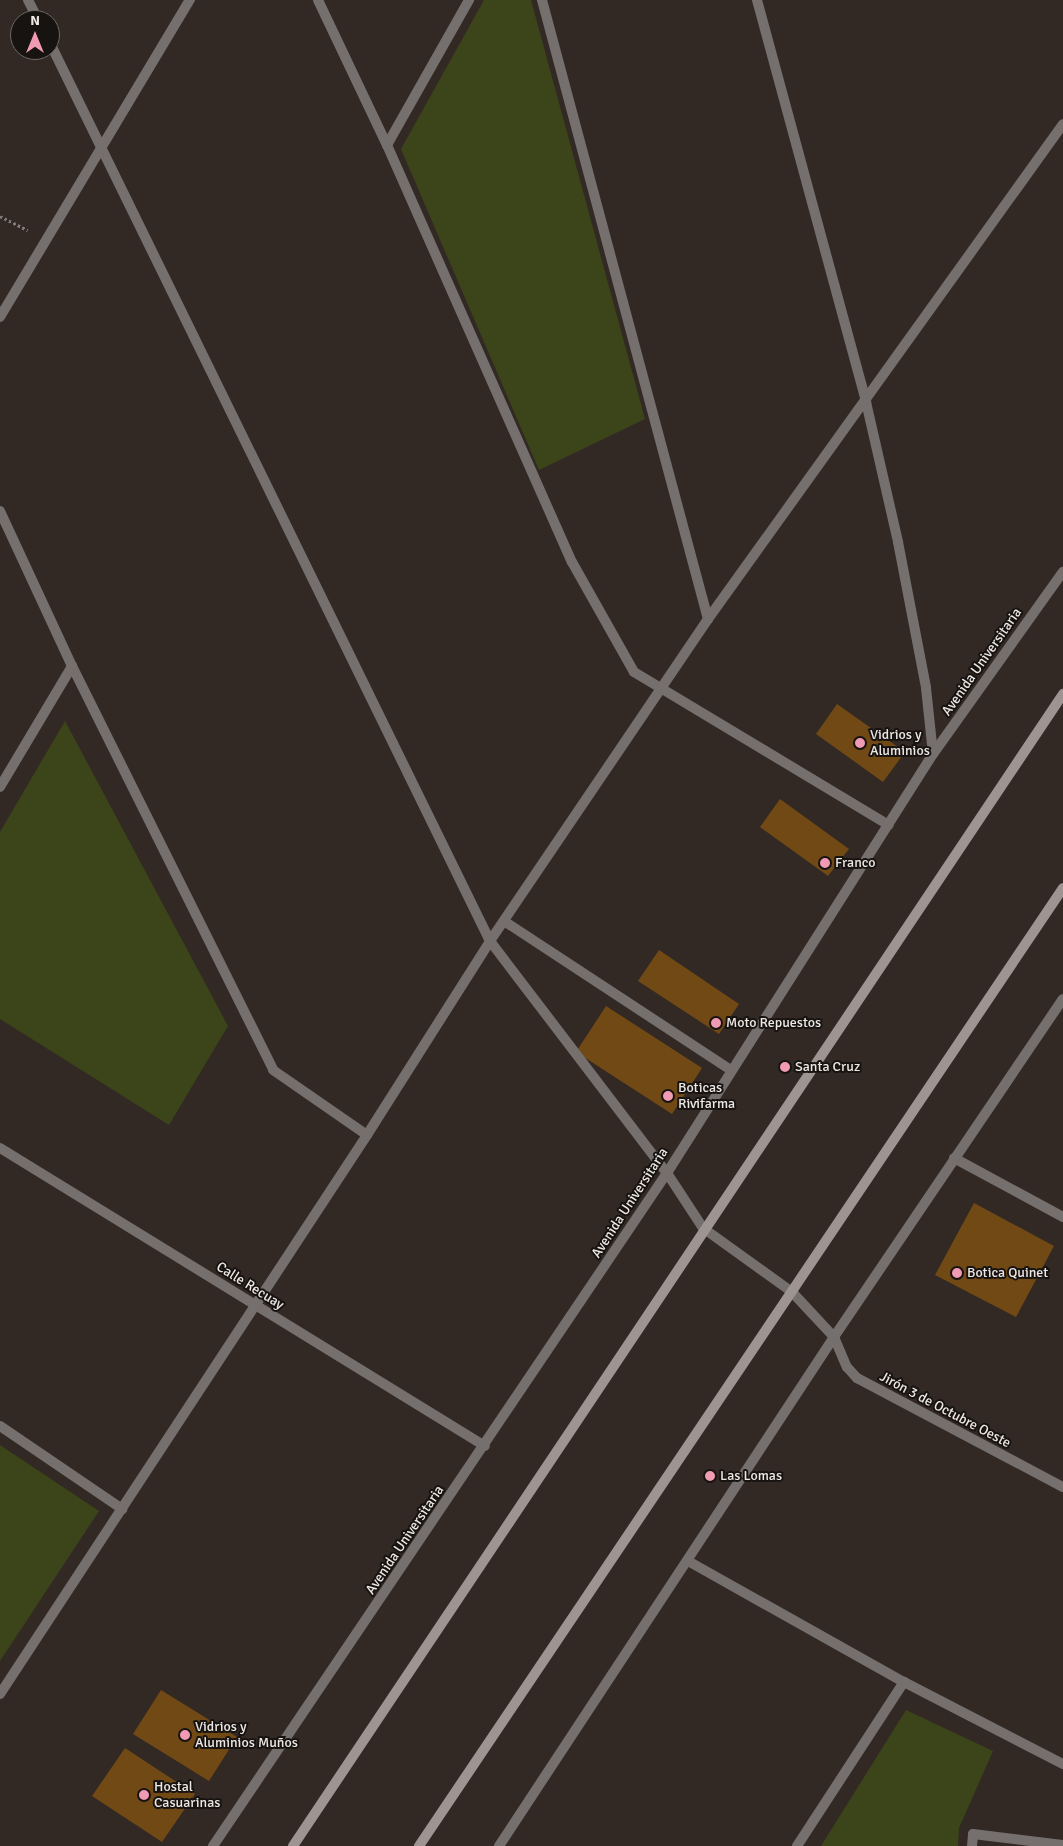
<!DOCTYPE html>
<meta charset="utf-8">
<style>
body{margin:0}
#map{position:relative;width:1063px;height:1846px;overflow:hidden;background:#322924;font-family:Signika,sans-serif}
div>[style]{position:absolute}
.green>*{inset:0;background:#3c441a}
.building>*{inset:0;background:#714914}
.path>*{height:3px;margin-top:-1.5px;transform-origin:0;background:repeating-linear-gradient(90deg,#837b77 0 2.5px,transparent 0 5px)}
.minor>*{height:10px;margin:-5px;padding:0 5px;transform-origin:5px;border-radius:5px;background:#756f6e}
.secondary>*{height:10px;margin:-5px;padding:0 5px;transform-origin:5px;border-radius:5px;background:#9e9593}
.dots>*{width:14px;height:14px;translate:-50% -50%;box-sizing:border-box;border:2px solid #171311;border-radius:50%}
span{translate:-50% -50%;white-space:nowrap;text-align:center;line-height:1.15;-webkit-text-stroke:4px #171311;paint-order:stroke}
.street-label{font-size:14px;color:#eee8e5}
.poi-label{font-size:14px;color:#eee8e5}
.left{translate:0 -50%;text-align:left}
.north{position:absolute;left:10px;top:10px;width:50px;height:50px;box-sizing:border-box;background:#171311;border:1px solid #6d6866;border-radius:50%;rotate:0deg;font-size:14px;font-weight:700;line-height:20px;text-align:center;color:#eee8e5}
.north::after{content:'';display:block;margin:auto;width:18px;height:22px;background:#f19ab4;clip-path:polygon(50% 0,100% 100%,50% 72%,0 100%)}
</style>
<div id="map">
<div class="green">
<div style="clip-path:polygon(484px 0,531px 0,645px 419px,539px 470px,401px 149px)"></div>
<div style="clip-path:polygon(65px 721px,228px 1026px,169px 1125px,0 1019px,0 832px)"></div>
<div style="clip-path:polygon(0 1445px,99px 1511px,0 1661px)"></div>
<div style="clip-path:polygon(906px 1710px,993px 1751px,959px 1828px,958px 1846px,821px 1846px)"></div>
</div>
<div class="building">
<div style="clip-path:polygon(837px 704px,905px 752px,883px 782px,816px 734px)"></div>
<div style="clip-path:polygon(780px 799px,849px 849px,828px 876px,760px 827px)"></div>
<div style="clip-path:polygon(659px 950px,739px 1004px,719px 1034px,638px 981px)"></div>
<div style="clip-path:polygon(606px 1006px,702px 1068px,672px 1114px,576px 1052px)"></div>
<div style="clip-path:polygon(974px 1203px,1054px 1246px,1016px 1317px,935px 1275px)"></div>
<div style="clip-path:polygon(161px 1690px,237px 1737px,209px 1781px,133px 1734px)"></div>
<div style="clip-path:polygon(125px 1748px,195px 1794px,162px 1842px,92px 1796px)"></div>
</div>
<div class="path">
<div style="left:0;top:216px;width:31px;rotate:27deg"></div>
</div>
<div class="minor">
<div style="left:28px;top:0;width:22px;rotate:63deg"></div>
<div style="left:318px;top:0;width:161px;rotate:64.6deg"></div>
<div style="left:387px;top:145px;width:456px;rotate:66.1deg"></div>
<div style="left:572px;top:562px;width:126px;rotate:60.6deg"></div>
<div style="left:634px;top:672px;width:297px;rotate:31deg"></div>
<div style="left:542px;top:0;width:641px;rotate:74.99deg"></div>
<div style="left:757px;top:0;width:417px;rotate:74.8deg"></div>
<div style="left:866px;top:402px;width:144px;rotate:77.1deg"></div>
<div style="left:898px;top:542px;width:149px;rotate:79.1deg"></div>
<div style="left:926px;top:688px;width:66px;rotate:83.9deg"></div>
<div style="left:50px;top:43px;width:1000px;rotate:63.9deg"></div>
<div style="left:490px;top:941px;width:292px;rotate:52.7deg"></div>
<div style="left:667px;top:1173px;width:66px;rotate:56.8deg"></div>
<div style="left:703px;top:1228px;width:110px;rotate:35.7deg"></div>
<div style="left:792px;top:1292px;width:62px;rotate:47deg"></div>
<div style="left:834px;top:1337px;width:33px;rotate:67deg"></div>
<div style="left:847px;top:1367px;width:15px;rotate:48deg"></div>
<div style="left:857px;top:1378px;width:233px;rotate:27.9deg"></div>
<div style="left:387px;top:145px;width:167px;rotate:-60.5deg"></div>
<div style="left:0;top:317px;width:370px;rotate:-59.1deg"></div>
<div style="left:0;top:511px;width:171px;rotate:65.1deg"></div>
<div style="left:72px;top:666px;width:451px;rotate:63.5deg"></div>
<div style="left:273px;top:1070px;width:114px;rotate:34.7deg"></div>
<div style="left:0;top:787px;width:141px;rotate:-59.2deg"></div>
<div style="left:504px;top:921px;width:272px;rotate:33.3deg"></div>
<div style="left:0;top:1148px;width:569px;rotate:31.57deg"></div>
<div style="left:954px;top:1158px;width:124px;rotate:28.4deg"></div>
<div style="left:0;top:1426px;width:148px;rotate:34.2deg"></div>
<div style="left:688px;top:1561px;width:248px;rotate:29.3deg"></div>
<div style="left:904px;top:1682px;width:179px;rotate:27.3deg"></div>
<div style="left:0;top:1694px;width:669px;rotate:-56.71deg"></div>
<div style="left:367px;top:1135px;width:230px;rotate:-57.6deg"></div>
<div style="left:490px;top:941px;width:389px;rotate:-55.9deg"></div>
<div style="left:708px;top:619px;width:609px;rotate:-54.35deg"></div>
<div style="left:213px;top:1846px;width:812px;rotate:-56deg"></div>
<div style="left:667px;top:1173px;width:496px;rotate:-57.6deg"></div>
<div style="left:933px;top:754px;width:224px;rotate:-54.5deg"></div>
<div style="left:499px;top:1846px;width:609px;rotate:-56.65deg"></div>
<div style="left:834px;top:1337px;width:408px;rotate:-55.9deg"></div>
<div style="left:797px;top:1846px;width:196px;rotate:-56.9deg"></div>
<div style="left:972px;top:1846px;width:12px;rotate:-85deg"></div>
<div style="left:973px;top:1834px;width:91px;rotate:7deg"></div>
</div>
<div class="secondary">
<div style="left:293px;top:1846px;width:1386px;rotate:-56.24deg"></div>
<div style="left:419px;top:1846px;width:1154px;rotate:-56.09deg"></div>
</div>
<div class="dots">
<div style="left:860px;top:743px;background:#f19ab4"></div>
<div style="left:825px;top:863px;background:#f19ab4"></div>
<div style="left:716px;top:1023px;background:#f19ab4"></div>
<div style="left:785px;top:1067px;background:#f19ab4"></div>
<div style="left:668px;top:1096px;background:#f19ab4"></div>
<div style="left:957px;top:1273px;background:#f19ab4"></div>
<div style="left:710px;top:1476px;background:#f19ab4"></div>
<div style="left:185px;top:1735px;background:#f19ab4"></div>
<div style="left:144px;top:1795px;background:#f19ab4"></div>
</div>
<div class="street-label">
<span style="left:982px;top:662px;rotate:-55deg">Avenida Universitaria</span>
<span style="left:630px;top:1203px;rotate:-57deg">Avenida Universitaria</span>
<span style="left:250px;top:1286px;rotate:32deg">Calle Recuay</span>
<span style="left:945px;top:1410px;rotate:28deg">Jirón 3 de Octubre Oeste</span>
<span style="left:405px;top:1540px;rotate:-56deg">Avenida Universitaria</span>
</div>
<div class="poi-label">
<span class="left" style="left:870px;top:743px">Vidrios y<br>Aluminios</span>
<span class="left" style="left:835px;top:863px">Franco</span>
<span class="left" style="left:726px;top:1023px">Moto Repuestos</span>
<span class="left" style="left:795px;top:1067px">Santa Cruz</span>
<span class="left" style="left:678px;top:1096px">Boticas<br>Rivifarma</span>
<span class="left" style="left:967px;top:1273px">Botica Quinet</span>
<span class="left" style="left:720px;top:1476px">Las Lomas</span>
<span class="left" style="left:195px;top:1735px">Vidrios y<br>Aluminios Muños</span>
<span class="left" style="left:154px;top:1795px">Hostal<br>Casuarinas</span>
</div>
<div class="north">N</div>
</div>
